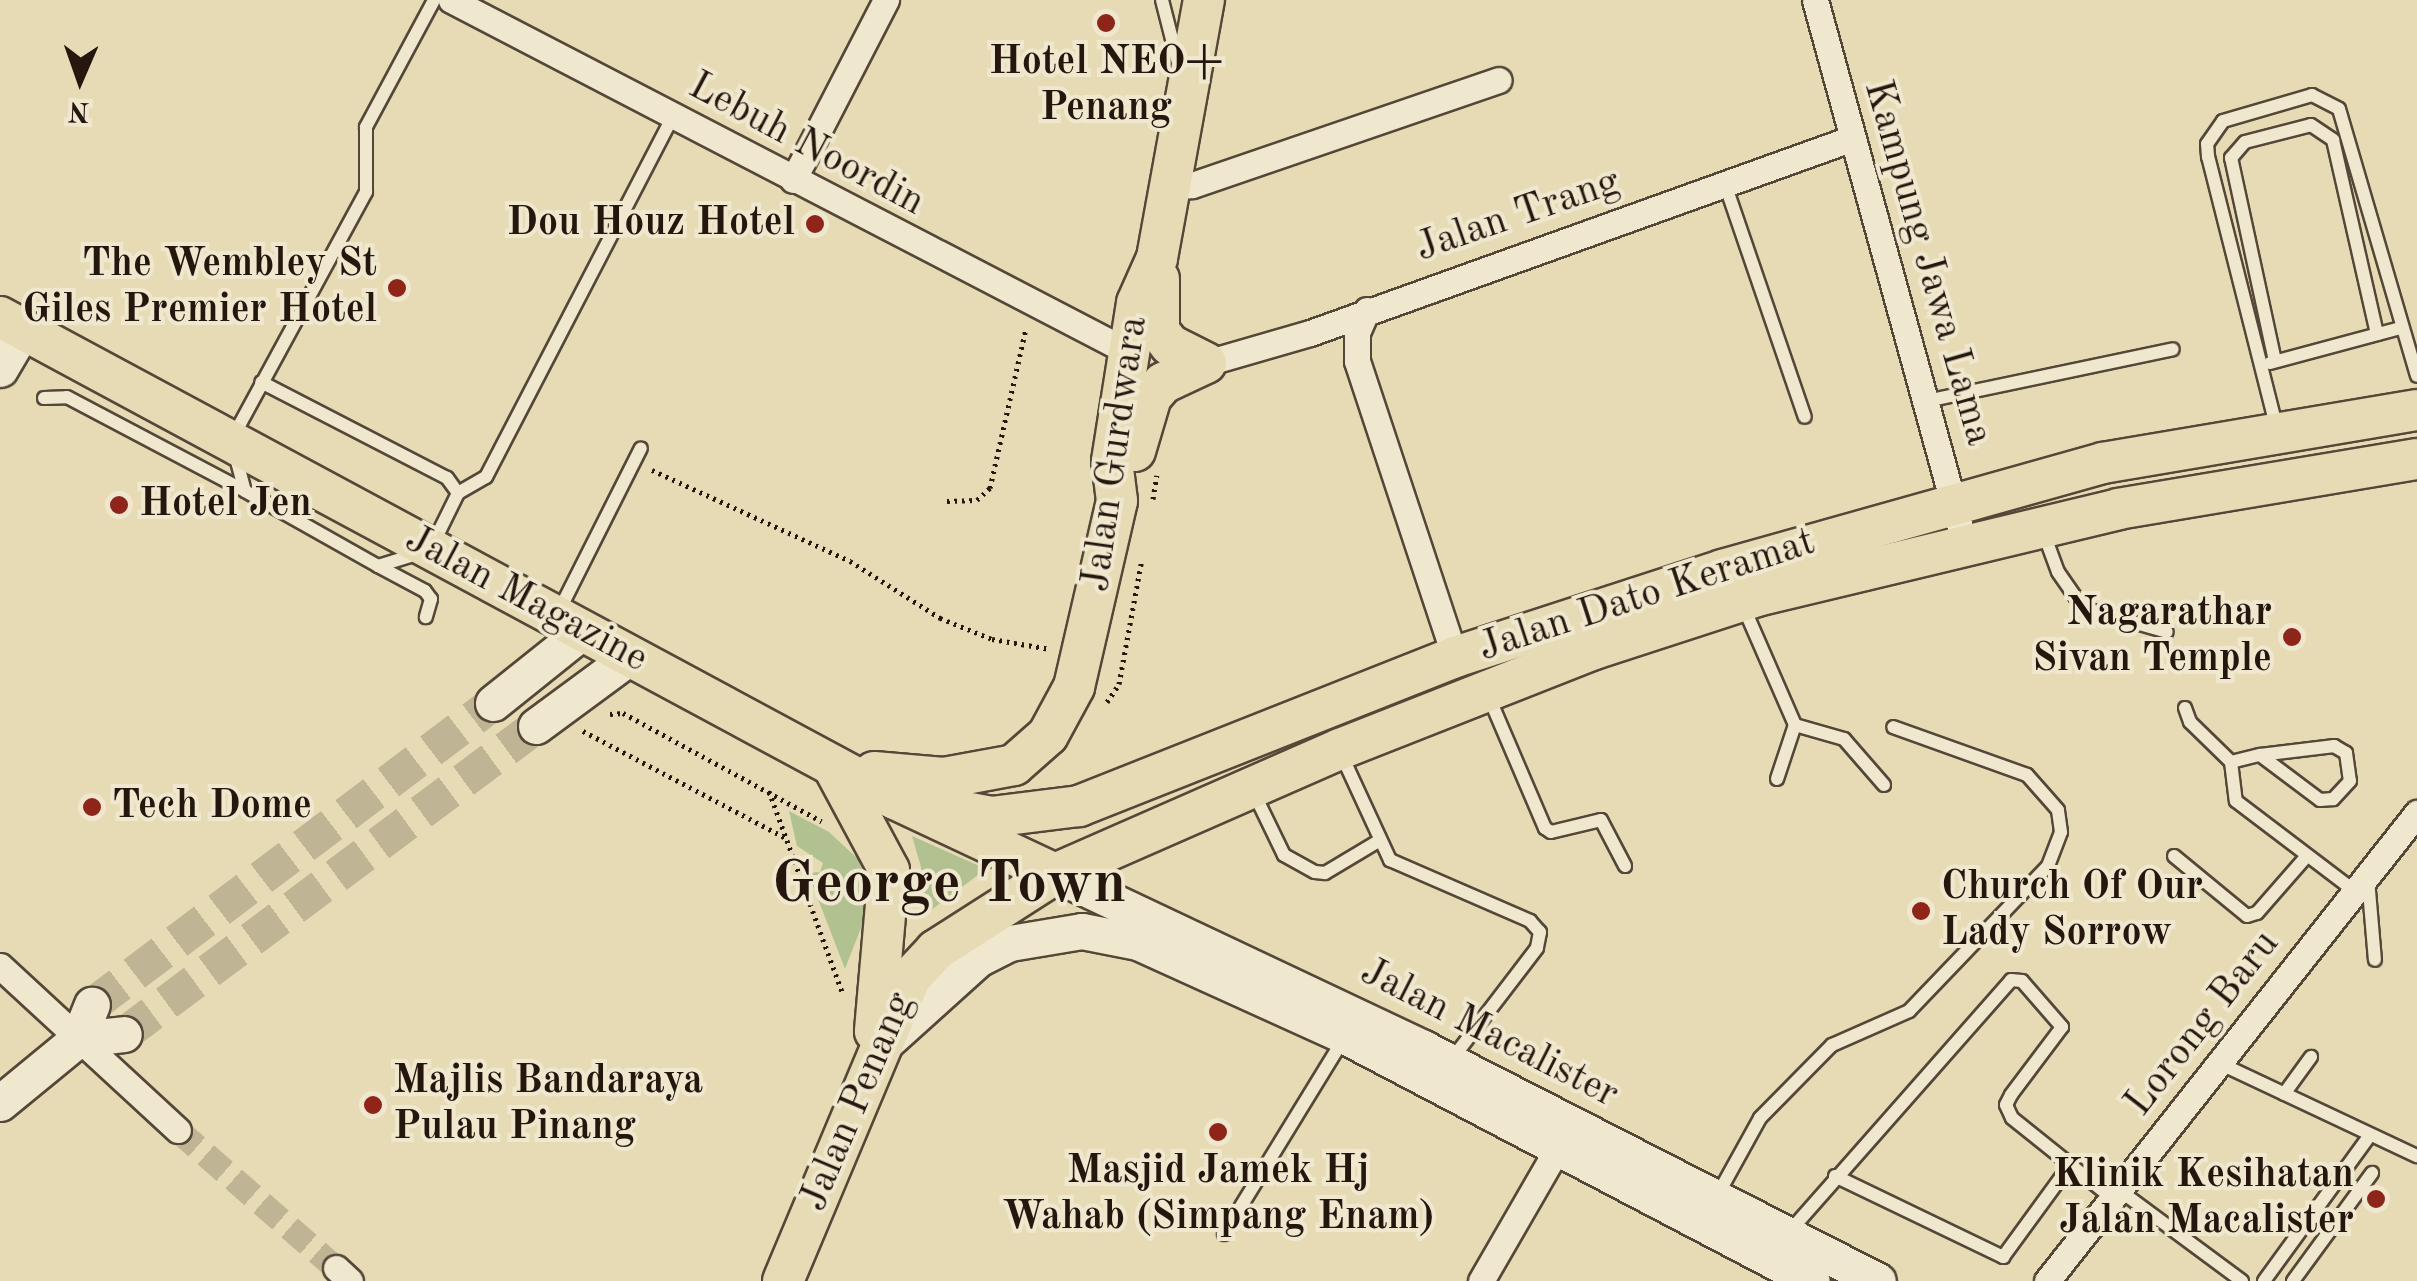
<!DOCTYPE html>
<style>
body{margin:0}
#map{position:relative;width:2417px;height:1281px;overflow:hidden;background:#e6dbb5;font-family:"Old Standard TT",serif}
div>[style]{position:absolute}
.green>*{inset:0;background:#b1c190}
.street-tunnel>*{height:25px;margin-top:-12.5px;transform-origin:0;background:repeating-linear-gradient(90deg,#bfb494 0 25px,transparent 0 37px)}
.secondary-tunnel>*{height:35px;margin-top:-17.5px;transform-origin:0;background:repeating-linear-gradient(90deg,#bfb494 0 35px,transparent 0 53px)}
.path>*{height:5px;margin-top:-2.5px;transform-origin:0;background:repeating-linear-gradient(90deg,#25160e 0 2.5px,transparent 0 7.5px)}
.roads{filter:drop-shadow(2px 0 #554738) drop-shadow(-2px 0 #554738) drop-shadow(0 2px #554738) drop-shadow(0 -2px #554738)}
.lane>*{height:12px;margin:-6px;padding:0 6px;transform-origin:6px;border-radius:6px;background:#efe8cf}
.street>*{height:25px;margin:-12.5px;padding:0 12.5px;transform-origin:12.5px;border-radius:12.5px;background:#efe8cf}
.secondary>*{height:35px;margin:-17.5px;padding:0 17.5px;transform-origin:17.5px;border-radius:17.5px;background:#efe8cf}
.primary>*{height:40px;margin:-20px;padding:0 20px;transform-origin:20px;border-radius:20px;background:#e6dbb5}
.dots>*{width:28px;height:28px;translate:-50% -50%;box-sizing:border-box;border:5px solid #efe8cf;border-radius:50%}
span{translate:-50% -50%;white-space:nowrap;text-align:center;line-height:1.15;-webkit-text-stroke:8px #efe8cf;paint-order:stroke}
.poi-label{font-size:40px;color:#25160e;font-weight:700}
.right{translate:-100% -50%;text-align:right}
.left{translate:0 -50%;text-align:left}
.street-label{font-size:40px;color:#25160e}
.town-label{font-size:60px;color:#25160e;font-weight:700}
.north{position:absolute;left:30px;top:30px;width:100px;height:100px;-webkit-text-stroke:8px #efe8cf;paint-order:stroke;rotate:182deg;font-size:28px;font-weight:700;line-height:40px;text-align:center;color:#25160e}
.north::after{content:'';display:block;margin:auto;width:35px;height:45px;background:#25160e;clip-path:polygon(50% 0,100% 100%,50% 72%,0 100%)}
</style>
<div id="map">
<div class="green">
<div style="clip-path:polygon(789px 811px,829px 832px,858px 859px,868px 885px,866px 915px,845px 969px,808px 873px,820px 872px,823px 863px,797px 846px)"></div>
<div style="clip-path:polygon(912px 836px,986px 869px,923px 916px,921px 867px)"></div>
</div>
<div class="street-tunnel">
<div style="left:178px;top:1130px;width:210px;rotate:41.1deg"></div>
</div>
<div class="secondary-tunnel">
<div style="left:92px;top:1005px;width:502px;rotate:-36.98deg"></div>
<div style="left:124px;top:1034px;width:514px;rotate:-36.78deg"></div>
</div>
<div class="path">
<div style="left:652px;top:470px;width:218px;rotate:24.7deg"></div>
<div style="left:850px;top:561px;width:107px;rotate:32.3deg"></div>
<div style="left:940px;top:618px;width:56px;rotate:22deg"></div>
<div style="left:992px;top:639px;width:59px;rotate:9.8deg"></div>
<div style="left:1153px;top:499px;width:24px;rotate:-81deg"></div>
<div style="left:947px;top:501px;width:30px;rotate:-2deg"></div>
<div style="left:977px;top:500px;width:18px;rotate:-43deg"></div>
<div style="left:990px;top:488px;width:164px;rotate:-77.3deg"></div>
<div style="left:1107px;top:702px;width:22px;rotate:-56deg"></div>
<div style="left:1119px;top:684px;width:127px;rotate:-79.6deg"></div>
<div style="left:610px;top:714px;width:13px;rotate:-4deg"></div>
<div style="left:623px;top:713px;width:226px;rotate:28.6deg"></div>
<div style="left:583px;top:731px;width:232px;rotate:27.8deg"></div>
<div style="left:769px;top:791px;width:214px;rotate:70deg"></div>
</div>
<div class="roads">
<div class="lane">
<div style="left:1162px;top:0;width:65px;rotate:75.7deg"></div>
<div style="left:1725px;top:184px;width:246px;rotate:71.1deg"></div>
<div style="left:2275px;top:361px;width:208px;rotate:-102.2deg"></div>
<div style="left:2231px;top:158px;width:21px;rotate:-49deg"></div>
<div style="left:2245px;top:142px;width:68px;rotate:-14.4deg"></div>
<div style="left:2311px;top:125px;width:27px;rotate:34deg"></div>
<div style="left:2333px;top:140px;width:199px;rotate:77.2deg"></div>
<div style="left:2270px;top:363px;width:136px;rotate:-15deg"></div>
<div style="left:44px;top:398px;width:23px;rotate:-2deg"></div>
<div style="left:67px;top:397px;width:201px;rotate:27.8deg"></div>
<div style="left:1927px;top:401px;width:251px;rotate:-11.9deg"></div>
<div style="left:2277px;top:429px;width:281px;rotate:-104.2deg"></div>
<div style="left:2208px;top:157px;width:13px;rotate:-94deg"></div>
<div style="left:2207px;top:144px;width:28px;rotate:-55deg"></div>
<div style="left:2223px;top:121px;width:93px;rotate:-16.3deg"></div>
<div style="left:2312px;top:95px;width:30px;rotate:27deg"></div>
<div style="left:2339px;top:109px;width:278px;rotate:73.7deg"></div>
<div style="left:234px;top:435px;width:277px;rotate:-61.5deg"></div>
<div style="left:366px;top:192px;width:65px;rotate:-90deg"></div>
<div style="left:366px;top:127px;width:144px;rotate:-61.8deg"></div>
<div style="left:235px;top:454px;width:38px;rotate:75deg"></div>
<div style="left:245px;top:491px;width:153px;rotate:29.4deg"></div>
<div style="left:378px;top:566px;width:54px;rotate:-17.1deg"></div>
<div style="left:430px;top:550px;width:64px;rotate:-63.8deg"></div>
<div style="left:458px;top:493px;width:19px;rotate:-126deg"></div>
<div style="left:447px;top:478px;width:209px;rotate:-152.7deg"></div>
<div style="left:458px;top:493px;width:32px;rotate:-30deg"></div>
<div style="left:486px;top:477px;width:406px;rotate:-62.6deg"></div>
<div style="left:2044px;top:534px;width:40px;rotate:69.8deg"></div>
<div style="left:2058px;top:572px;width:44px;rotate:55.2deg"></div>
<div style="left:2083px;top:608px;width:87px;rotate:15.9deg"></div>
<div style="left:378px;top:566px;width:53px;rotate:28deg"></div>
<div style="left:425px;top:591px;width:10px;rotate:53deg"></div>
<div style="left:431px;top:599px;width:19px;rotate:106deg"></div>
<div style="left:1744px;top:608px;width:128px;rotate:66.4deg"></div>
<div style="left:1795px;top:725px;width:51px;rotate:15.9deg"></div>
<div style="left:1844px;top:739px;width:61px;rotate:49deg"></div>
<div style="left:559px;top:611px;width:182px;rotate:-63.3deg"></div>
<div style="left:1488px;top:695px;width:145px;rotate:66.8deg"></div>
<div style="left:1545px;top:828px;width:7px;rotate:34deg"></div>
<div style="left:1551px;top:832px;width:51px;rotate:-13.5deg"></div>
<div style="left:1601px;top:820px;width:52px;rotate:62.4deg"></div>
<div style="left:2185px;top:708px;width:15px;rotate:70deg"></div>
<div style="left:2190px;top:722px;width:57px;rotate:44.3deg"></div>
<div style="left:2231px;top:762px;width:39px;rotate:83deg"></div>
<div style="left:2236px;top:801px;width:151px;rotate:37.2deg"></div>
<div style="left:1342px;top:756px;width:115px;rotate:65.2deg"></div>
<div style="left:1390px;top:860px;width:153px;rotate:23.5deg"></div>
<div style="left:1530px;top:921px;width:15px;rotate:48deg"></div>
<div style="left:1540px;top:932px;width:16px;rotate:101deg"></div>
<div style="left:1537px;top:948px;width:140px;rotate:127.4deg"></div>
<div style="left:2231px;top:762px;width:30px;rotate:-14deg"></div>
<div style="left:2260px;top:755px;width:75px;rotate:-6.9deg"></div>
<div style="left:2334px;top:746px;width:14px;rotate:30deg"></div>
<div style="left:2346px;top:753px;width:28px;rotate:82deg"></div>
<div style="left:2350px;top:781px;width:25px;rotate:133deg"></div>
<div style="left:2333px;top:799px;width:13px;rotate:176deg"></div>
<div style="left:2320px;top:800px;width:75px;rotate:-143.1deg"></div>
<div style="left:1777px;top:779px;width:57px;rotate:-71.6deg"></div>
<div style="left:1253px;top:791px;width:71px;rotate:64.2deg"></div>
<div style="left:1284px;top:855px;width:35px;rotate:29deg"></div>
<div style="left:1315px;top:872px;width:10px;rotate:6deg"></div>
<div style="left:1325px;top:873px;width:61px;rotate:-30.8deg"></div>
<div style="left:2174px;top:856px;width:94px;rotate:39.4deg"></div>
<div style="left:2247px;top:916px;width:10px;rotate:-17deg"></div>
<div style="left:2257px;top:913px;width:74px;rotate:-48.8deg"></div>
<div style="left:2368px;top:879px;width:81px;rotate:85.1deg"></div>
<div style="left:2219px;top:1063px;width:219px;rotate:25.2deg"></div>
<div style="left:2284px;top:1094px;width:46px;rotate:-53.9deg"></div>
<div style="left:1835px;top:1176px;width:187px;rotate:25.7deg"></div>
<div style="left:2003px;top:1257px;width:114px;rotate:-53.9deg"></div>
<div style="left:2119px;top:1190px;width:153px;rotate:36.5deg"></div>
<div style="left:1717px;top:1196px;width:89px;rotate:-61.1deg"></div>
<div style="left:1760px;top:1118px;width:103px;rotate:-45.4deg"></div>
<div style="left:1832px;top:1045px;width:84px;rotate:-23.8deg"></div>
<div style="left:1909px;top:1011px;width:201px;rotate:-46.2deg"></div>
<div style="left:2048px;top:866px;width:36px;rotate:-69deg"></div>
<div style="left:2061px;top:832px;width:22px;rotate:-98deg"></div>
<div style="left:2058px;top:810px;width:47px;rotate:-131.5deg"></div>
<div style="left:2027px;top:775px;width:142px;rotate:-160.3deg"></div>
<div style="left:1790px;top:1231px;width:334px;rotate:-48.6deg"></div>
<div style="left:2011px;top:980px;width:11px;rotate:5deg"></div>
<div style="left:2022px;top:981px;width:61px;rotate:49deg"></div>
<div style="left:2062px;top:1027px;width:85px;rotate:126.9deg"></div>
<div style="left:2011px;top:1095px;width:11px;rotate:117deg"></div>
<div style="left:2006px;top:1105px;width:14px;rotate:65deg"></div>
<div style="left:2012px;top:1118px;width:129px;rotate:38.7deg"></div>
<div style="left:1224px;top:1234px;width:230px;rotate:-58.5deg"></div>
<div style="left:2264px;top:1281px;width:180px;rotate:-54deg"></div>
<div style="left:2293px;top:1281px;width:134px;rotate:-53.8deg"></div>
</div>
<div class="street">
<div style="left:451px;top:0;width:764px;rotate:27.44deg"></div>
<div style="left:1815px;top:0;width:566px;rotate:74.64deg"></div>
<div style="left:793px;top:180px;width:203px;rotate:-62.7deg"></div>
<div style="left:1170px;top:187px;width:22px;rotate:-5deg"></div>
<div style="left:1192px;top:185px;width:324px;rotate:-18.9deg"></div>
<div style="left:1367px;top:310px;width:24px;rotate:114deg"></div>
<div style="left:1357px;top:332px;width:29px;rotate:90deg"></div>
<div style="left:1357px;top:361px;width:312px;rotate:71.7deg"></div>
<div style="left:1206px;top:363px;width:108px;rotate:-16.1deg"></div>
<div style="left:1310px;top:333px;width:577px;rotate:-19.75deg"></div>
<div style="left:0;top:966px;width:242px;rotate:42.7deg"></div>
<div style="left:336px;top:1268px;width:19px;rotate:43deg"></div>
<div style="left:1481px;top:1281px;width:170px;rotate:-60deg"></div>
<div style="left:2047px;top:1281px;width:597px;rotate:-51.67deg"></div>
</div>
<div class="secondary">
<div style="left:0;top:369px;width:45px;rotate:-59.5deg"></div>
<div style="left:493px;top:703px;width:115px;rotate:-38.7deg"></div>
<div style="left:536px;top:726px;width:118px;rotate:-36.4deg"></div>
<div style="left:1055px;top:874px;width:407px;rotate:25.3deg"></div>
<div style="left:1423px;top:1048px;width:511px;rotate:27.12deg"></div>
<div style="left:78px;top:1039px;width:46px;rotate:-6.2deg"></div>
<div style="left:887px;top:1041px;width:122px;rotate:-42deg"></div>
<div style="left:978px;top:959px;width:36px;rotate:-27deg"></div>
<div style="left:1010px;top:943px;width:73px;rotate:-9.5deg"></div>
<div style="left:1082px;top:931px;width:57px;rotate:11.1deg"></div>
<div style="left:1138px;top:942px;width:227px;rotate:24.4deg"></div>
<div style="left:1345px;top:1036px;width:527px;rotate:27.68deg"></div>
<div style="left:0;top:1103px;width:101px;rotate:-39.4deg"></div>
<div style="left:78px;top:1039px;width:37px;rotate:-68deg"></div>
</div>
<div class="primary">
<div style="left:1159px;top:279px;width:52px;rotate:90deg"></div>
<div style="left:1159px;top:331px;width:18px;rotate:52deg"></div>
<div style="left:1170px;top:345px;width:40px;rotate:26.6deg"></div>
<div style="left:0;top:317px;width:1017px;rotate:28.3deg"></div>
<div style="left:895px;top:799px;width:177px;rotate:25.1deg"></div>
<div style="left:1135px;top:451px;width:56px;rotate:-73.5deg"></div>
<div style="left:1151px;top:397px;width:18px;rotate:-49deg"></div>
<div style="left:1163px;top:383px;width:47px;rotate:-24.9deg"></div>
<div style="left:833px;top:766px;width:118px;rotate:61.7deg"></div>
<div style="left:889px;top:870px;width:162px;rotate:95deg"></div>
<div style="left:874px;top:772px;width:70px;rotate:4.9deg"></div>
<div style="left:944px;top:778px;width:71px;rotate:-10.5deg"></div>
<div style="left:1014px;top:765px;width:45px;rotate:-41.4deg"></div>
<div style="left:1048px;top:735px;width:55px;rotate:-61.6deg"></div>
<div style="left:1074px;top:687px;width:191px;rotate:-77deg"></div>
<div style="left:1117px;top:501px;width:40px;rotate:-97.1deg"></div>
<div style="left:1112px;top:461px;width:160px;rotate:-81deg"></div>
<div style="left:1137px;top:303px;width:49px;rotate:-66deg"></div>
<div style="left:1157px;top:258px;width:262px;rotate:-79.7deg"></div>
<div style="left:895px;top:799px;width:98px;rotate:10.6deg"></div>
<div style="left:991px;top:817px;width:89px;rotate:-7.1deg"></div>
<div style="left:1079px;top:806px;width:404px;rotate:-21.6deg"></div>
<div style="left:1455px;top:657px;width:281px;rotate:-18deg"></div>
<div style="left:1722px;top:570px;width:396px;rotate:-15.7deg"></div>
<div style="left:2103px;top:463px;width:318px;rotate:-9.6deg"></div>
<div style="left:783px;top:1281px;width:330px;rotate:-67.2deg"></div>
<div style="left:911px;top:977px;width:37px;rotate:-47deg"></div>
<div style="left:936px;top:950px;width:141px;rotate:-32.6deg"></div>
<div style="left:1055px;top:874px;width:311px;rotate:-23.7deg"></div>
<div style="left:1340px;top:749px;width:273px;rotate:-21.5deg"></div>
<div style="left:1594px;top:649px;width:171px;rotate:-18deg"></div>
<div style="left:1757px;top:596px;width:371px;rotate:-13.5deg"></div>
<div style="left:2118px;top:509px;width:303px;rotate:-9.5deg"></div>
</div>
</div>
<div class="dots">
<div style="left:1106px;top:23px;background:#8f2418"></div>
<div style="left:815px;top:224px;background:#8f2418"></div>
<div style="left:397px;top:288px;background:#8f2418"></div>
<div style="left:119px;top:505px;background:#8f2418"></div>
<div style="left:2292px;top:637px;background:#8f2418"></div>
<div style="left:92px;top:807px;background:#8f2418"></div>
<div style="left:1921px;top:911px;background:#8f2418"></div>
<div style="left:373px;top:1105px;background:#8f2418"></div>
<div style="left:1218px;top:1132px;background:#8f2418"></div>
<div style="left:2376px;top:1199px;background:#8f2418"></div>
</div>
<div class="poi-label">
<span style="left:1106px;top:86px">Hotel NEO+<br>Penang</span>
<span class="right" style="left:795px;top:224px">Dou Houz Hotel</span>
<span class="right" style="left:377px;top:288px">The Wembley St<br>Giles Premier Hotel</span>
<span class="left" style="left:139px;top:505px">Hotel Jen</span>
<span class="right" style="left:2272px;top:637px">Nagarathar<br>Sivan Temple</span>
<span class="left" style="left:112px;top:807px">Tech Dome</span>
<span class="left" style="left:1941px;top:911px">Church Of Our<br>Lady Sorrow</span>
<span class="left" style="left:393px;top:1105px">Majlis Bandaraya<br>Pulau Pinang</span>
<span style="left:1218px;top:1195px">Masjid Jamek Hj<br>Wahab (Simpang Enam)</span>
<span class="right" style="left:2354px;top:1199px">Klinik Kesihatan<br>Jalan Macalister</span>
</div>
<div class="street-label">
<span style="left:806px;top:145px;rotate:28deg">Lebuh Noordin</span>
<span style="left:1518px;top:216px;rotate:-19deg">Jalan Trang</span>
<span style="left:1927px;top:263px;rotate:74deg">Kampung Jawa Lama</span>
<span style="left:1116px;top:454px;rotate:-82deg">Jalan Gurdwara</span>
<span style="left:1647px;top:596px;rotate:-18deg">Jalan Dato Keramat</span>
<span style="left:526px;top:600px;rotate:28deg">Jalan Magazine</span>
<span style="left:2203px;top:1024px;rotate:-52deg">Lorong Baru</span>
<span style="left:1489px;top:1034px;rotate:27deg">Jalan Macalister</span>
<span style="left:858px;top:1102px;rotate:-67deg">Jalan Penang</span>
</div>
<div class="town-label">
<span style="left:949px;top:885px">George Town</span>
</div>
<div class="north">N</div>
</div>
